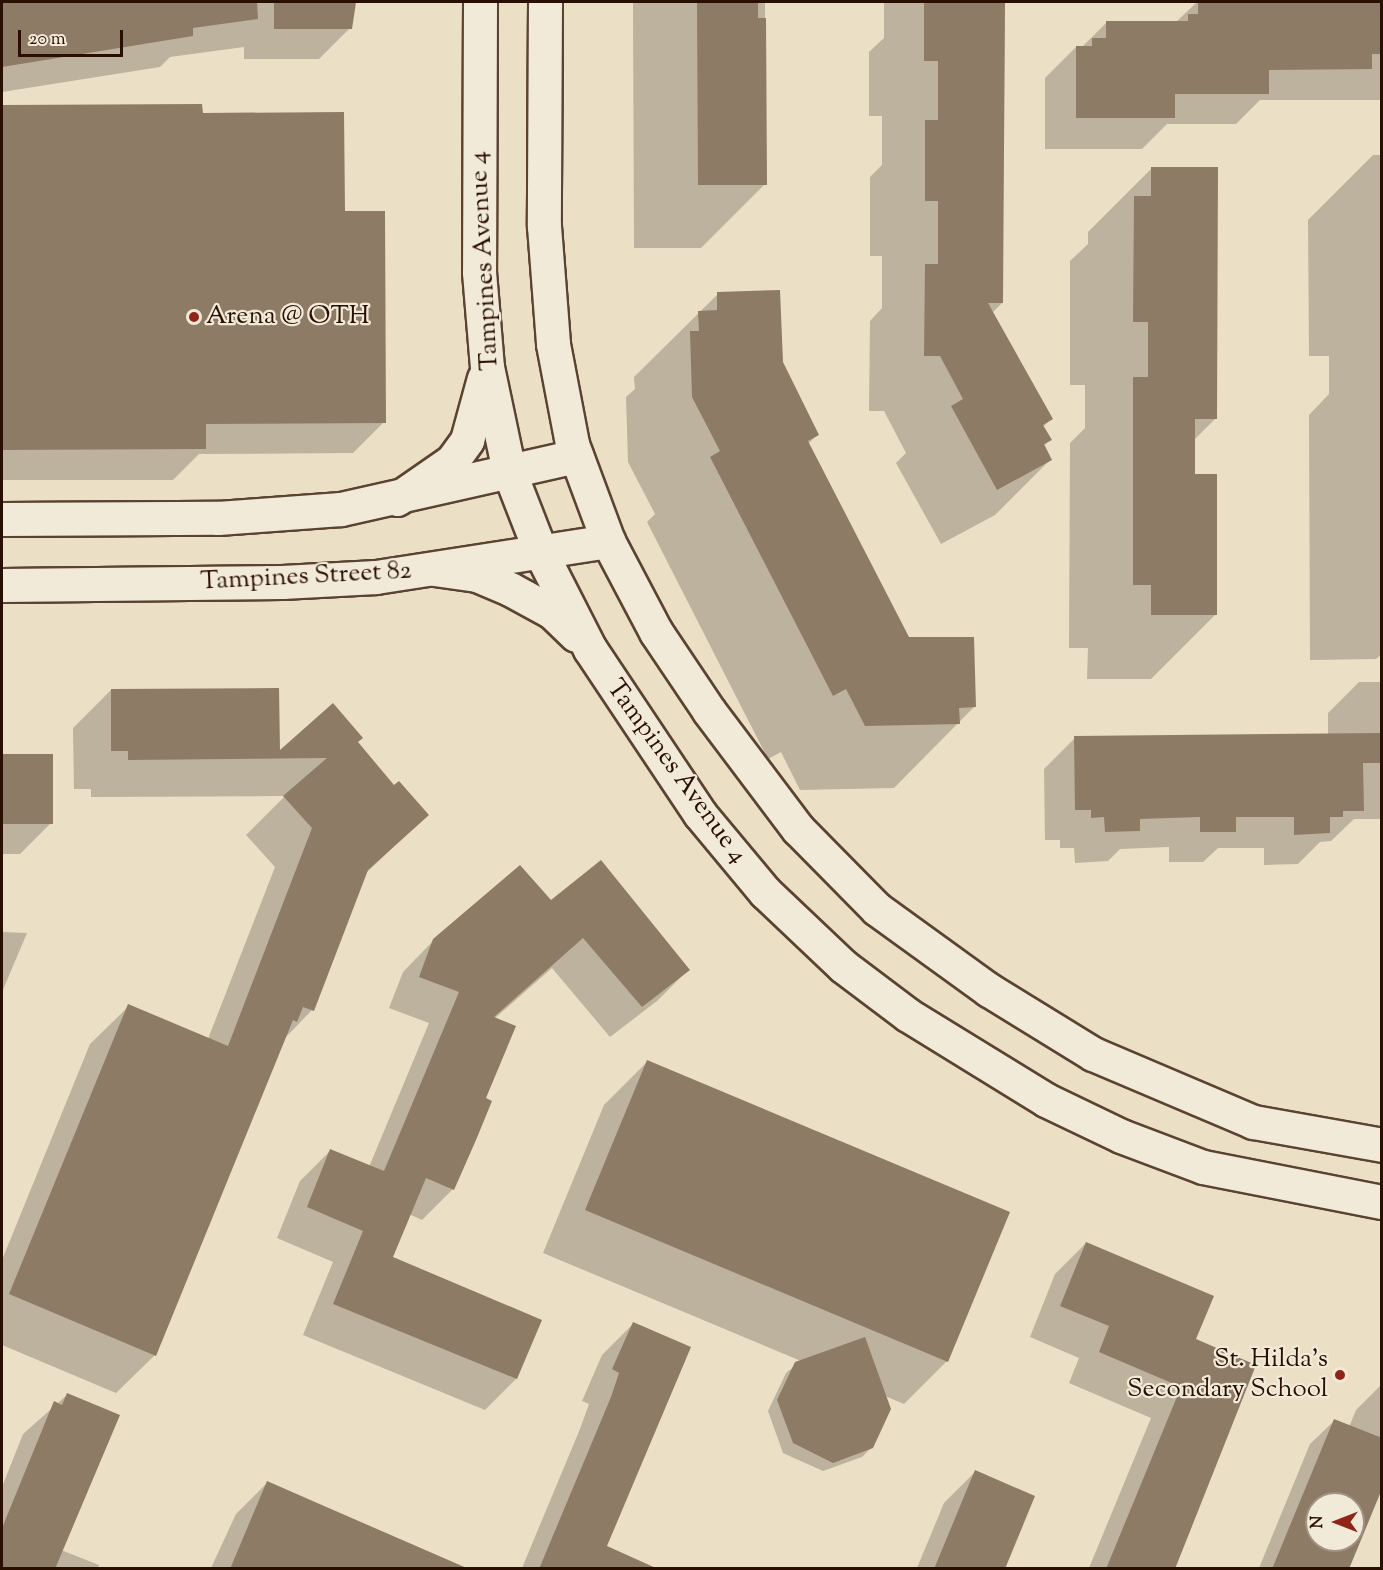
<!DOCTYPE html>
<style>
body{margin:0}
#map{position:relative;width:1383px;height:1570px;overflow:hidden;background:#ebdfc5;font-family:"Sorts Mill Goudy",serif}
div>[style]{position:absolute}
.shadow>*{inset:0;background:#0003}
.building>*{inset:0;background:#8e7b66}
.roads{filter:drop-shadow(2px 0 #5a4331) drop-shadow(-2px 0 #5a4331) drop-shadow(0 2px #5a4331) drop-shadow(0 -2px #5a4331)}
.minor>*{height:33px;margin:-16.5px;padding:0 16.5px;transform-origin:16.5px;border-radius:16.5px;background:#f2ead9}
.secondary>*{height:33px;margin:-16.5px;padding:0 16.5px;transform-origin:16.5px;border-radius:16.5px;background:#f2ead9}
.dots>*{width:16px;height:16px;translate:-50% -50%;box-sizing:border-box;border:3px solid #f2ead9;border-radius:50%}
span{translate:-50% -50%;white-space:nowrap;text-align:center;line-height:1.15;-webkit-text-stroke:4.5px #f2ead9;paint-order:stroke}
.street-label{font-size:26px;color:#290f00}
.poi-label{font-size:26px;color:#290f00}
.left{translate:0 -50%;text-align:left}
.right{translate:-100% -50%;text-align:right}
.frame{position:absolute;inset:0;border:3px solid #290f00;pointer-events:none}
.north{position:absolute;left:1305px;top:1492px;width:60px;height:60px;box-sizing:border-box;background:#f2ead9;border:2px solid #a29282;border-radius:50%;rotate:270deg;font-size:16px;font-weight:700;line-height:24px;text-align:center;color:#290f00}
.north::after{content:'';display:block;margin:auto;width:21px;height:27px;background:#8f2418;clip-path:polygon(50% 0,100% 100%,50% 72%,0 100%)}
.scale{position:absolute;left:18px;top:30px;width:105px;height:27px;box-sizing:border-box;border:3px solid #290f00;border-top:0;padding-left:8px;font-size:18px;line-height:21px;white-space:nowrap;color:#290f00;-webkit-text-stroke:4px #f2ead9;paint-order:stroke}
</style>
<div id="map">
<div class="shadow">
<div style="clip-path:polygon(2px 2px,355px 2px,350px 28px,319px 59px,244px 59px,244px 47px,170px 57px,160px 67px,2px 92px)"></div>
<div style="clip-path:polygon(633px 2px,765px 2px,765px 184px,701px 248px,634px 248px)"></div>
<div style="clip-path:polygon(884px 2px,1005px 2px,1002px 303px,992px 313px,1051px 419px,1043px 427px,1050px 440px,1044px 446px,1051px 459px,995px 515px,941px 544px,896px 463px,906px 453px,884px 411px,869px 411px,870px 321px,882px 308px,882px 256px,870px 256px,870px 177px,882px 165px,882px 116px,869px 116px,869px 52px,884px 38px)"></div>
<div style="clip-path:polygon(1197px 2px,1382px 2px,1382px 100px,1260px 100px,1236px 124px,1167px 124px,1142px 149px,1045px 149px,1045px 78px,1076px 47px,1082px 47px,1106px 23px,1176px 22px)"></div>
<div style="clip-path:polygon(2px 106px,201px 106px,201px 115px,384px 422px,353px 453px,199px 454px,173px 480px,2px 480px)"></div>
<div style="clip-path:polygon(1373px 155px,1382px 155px,1382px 654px,1376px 659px,1310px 660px,1309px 415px,1329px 394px,1329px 356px,1309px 356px,1308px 220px)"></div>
<div style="clip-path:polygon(1152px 168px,1216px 418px,1193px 441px,1193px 475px,1215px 615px,1151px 679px,1087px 679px,1088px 648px,1069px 648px,1070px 443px,1085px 428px,1085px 385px,1070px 385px,1070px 261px,1088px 244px,1088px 232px)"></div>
<div style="clip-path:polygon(718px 294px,781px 362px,817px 435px,808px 444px,908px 639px,974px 707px,894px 788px,800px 790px,781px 752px,768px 759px,647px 522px,655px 514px,628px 462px,626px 397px,635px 389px,634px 377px)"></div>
<div style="clip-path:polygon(1359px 682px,1382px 682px,1382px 819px,1354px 819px,1331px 841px,1320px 842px,1298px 864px,1264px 865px,1264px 848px,1218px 848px,1203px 862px,1169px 862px,1169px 847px,1120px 849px,1108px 861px,1075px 863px,1074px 848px,1060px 848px,1060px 840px,1045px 840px,1044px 769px,1075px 738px,1328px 735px,1328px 713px)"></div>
<div style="clip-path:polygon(111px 690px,278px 754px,356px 743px,394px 787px,427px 815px,364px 875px,312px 1010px,285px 1038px,155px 1355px,116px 1393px,2px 1345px,2px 1260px,90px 1044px,129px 1006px,208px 1039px,275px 867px,246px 835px,285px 796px,91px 797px,91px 789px,74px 789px,73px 728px)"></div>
<div style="clip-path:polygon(51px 755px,51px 823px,20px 854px,2px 854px,2px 756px)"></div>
<div style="clip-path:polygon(551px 902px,688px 970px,657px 1001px,610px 1037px,552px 968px,494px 1019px,484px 1099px,453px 1189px,422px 1220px,409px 1214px,391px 1258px,540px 1321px,516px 1379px,485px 1410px,303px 1335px,333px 1262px,277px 1238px,300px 1181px,331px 1150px,369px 1167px,429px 1023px,389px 1008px,403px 972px,434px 940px)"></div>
<div style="clip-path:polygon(2px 932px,27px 933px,2px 992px)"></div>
<div style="clip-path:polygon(647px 1062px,947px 1361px,904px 1404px,885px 1396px,872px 1447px,862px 1457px,823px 1471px,783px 1453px,768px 1411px,786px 1373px,801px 1361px,543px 1253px,604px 1105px)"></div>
<div style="clip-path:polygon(1086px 1243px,1194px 1340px,1172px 1568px,1089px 1568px,1151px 1418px,1069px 1383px,1079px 1358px,1030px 1337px,1055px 1274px)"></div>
<div style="clip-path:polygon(633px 1324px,605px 1547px,654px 1568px,522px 1568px,580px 1429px,589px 1404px,582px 1401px,602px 1355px)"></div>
<div style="clip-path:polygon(evenodd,1380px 1386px,1382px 1485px,1349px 1568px,1259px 1568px,1310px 1444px,1334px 1421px,1349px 1427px,1356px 1410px,1380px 1386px,1317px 1504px,1353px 1504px,1353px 1540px,1317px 1540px,1317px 1504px)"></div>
<div style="clip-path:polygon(67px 1395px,61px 1550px,99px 1565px,98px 1568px,2px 1568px,2px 1487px,23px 1434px)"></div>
<div style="clip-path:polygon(975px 1472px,995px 1568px,917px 1568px,944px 1503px)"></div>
<div style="clip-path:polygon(267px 1483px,444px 1568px,211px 1568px,236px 1514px)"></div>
</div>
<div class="building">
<div style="clip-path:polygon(2px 2px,257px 2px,258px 19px,193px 28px,193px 36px,2px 67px)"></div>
<div style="clip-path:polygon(274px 2px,356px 2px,352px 29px,274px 29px)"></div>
<div style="clip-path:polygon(697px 2px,758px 2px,758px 18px,766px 18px,767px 185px,698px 185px)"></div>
<div style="clip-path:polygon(924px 2px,1005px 2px,1003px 303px,988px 303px,1053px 419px,1043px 425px,1052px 440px,1044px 444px,1052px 460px,997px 490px,951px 406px,963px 399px,940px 356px,924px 356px,925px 264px,938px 264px,938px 201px,925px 201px,925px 120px,938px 120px,938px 61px,924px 61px)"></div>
<div style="clip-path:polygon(1198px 2px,1382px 2px,1382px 54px,1372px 54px,1372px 69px,1269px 70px,1269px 94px,1175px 94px,1175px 118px,1076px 118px,1076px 46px,1092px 46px,1092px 38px,1106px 38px,1106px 21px,1188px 21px,1188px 14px,1198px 14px)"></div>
<div style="clip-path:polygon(202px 104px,203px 113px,344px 112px,345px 211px,385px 211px,386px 423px,206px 424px,206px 449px,2px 450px,2px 105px)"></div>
<div style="clip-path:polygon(1151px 167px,1218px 167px,1217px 419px,1195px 419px,1195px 474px,1217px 474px,1217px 615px,1151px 615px,1151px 585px,1133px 585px,1133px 377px,1148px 377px,1148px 322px,1133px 322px,1134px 196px,1151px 196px)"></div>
<div style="clip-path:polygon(780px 290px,783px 362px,819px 435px,808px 441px,909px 637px,974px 637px,976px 707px,959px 708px,960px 724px,865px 726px,846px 689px,833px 696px,710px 457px,720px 451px,692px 397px,690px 331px,699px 331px,698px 311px,717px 310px,717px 292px)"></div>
<div style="clip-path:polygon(279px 688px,280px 750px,333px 703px,363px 738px,358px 742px,394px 785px,399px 781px,429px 815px,368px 870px,314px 1011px,303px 1007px,297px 1022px,293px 1020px,156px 1356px,9px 1294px,128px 1004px,228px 1046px,312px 828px,283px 796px,327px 758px,128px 760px,128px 751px,111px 751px,111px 689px)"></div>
<div style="clip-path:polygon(1382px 733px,1382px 763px,1363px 763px,1364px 811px,1343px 811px,1343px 817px,1330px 817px,1330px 833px,1294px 835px,1294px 817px,1236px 817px,1236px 832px,1200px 832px,1200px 817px,1140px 819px,1140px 831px,1105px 832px,1104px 817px,1091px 818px,1091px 810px,1075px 810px,1074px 736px)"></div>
<div style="clip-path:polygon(2px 754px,53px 754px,53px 824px,2px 824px)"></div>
<div style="clip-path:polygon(601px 860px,690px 970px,642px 1007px,583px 938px,494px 1017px,516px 1026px,486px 1098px,492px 1101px,476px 1140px,454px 1190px,426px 1178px,393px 1257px,542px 1320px,517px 1379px,333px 1304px,363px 1231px,307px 1207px,330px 1149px,384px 1171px,459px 992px,419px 977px,433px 939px,520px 865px,551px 900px)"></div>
<div style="clip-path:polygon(647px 1060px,1010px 1212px,948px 1362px,585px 1210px)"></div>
<div style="clip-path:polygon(1086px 1242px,1214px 1296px,1196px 1339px,1256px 1365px,1175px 1569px,1106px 1569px,1181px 1387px,1099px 1352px,1109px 1326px,1060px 1306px)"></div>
<div style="clip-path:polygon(633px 1322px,691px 1347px,607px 1546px,658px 1569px,539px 1569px,611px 1397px,619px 1373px,612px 1369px)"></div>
<div style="clip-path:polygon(865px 1337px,891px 1409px,873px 1448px,833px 1463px,793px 1443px,777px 1400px,795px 1362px)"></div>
<div style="clip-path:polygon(67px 1393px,120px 1415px,55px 1569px,2px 1569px,2px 1528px,54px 1401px,62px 1405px)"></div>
<div style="clip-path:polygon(evenodd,1334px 1419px,1382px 1438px,1382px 1489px,1349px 1569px,1272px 1569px,1334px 1419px,1317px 1504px,1353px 1504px,1353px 1540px,1317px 1540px,1317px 1504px)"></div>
<div style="clip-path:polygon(975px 1470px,1035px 1496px,1005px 1569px,934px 1569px)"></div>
<div style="clip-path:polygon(267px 1481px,331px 1509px,469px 1569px,230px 1569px)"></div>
</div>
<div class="roads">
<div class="minor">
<div style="left:2px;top:519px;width:216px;rotate:-0.3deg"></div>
<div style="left:218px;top:518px;width:123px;rotate:-4.2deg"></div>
<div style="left:341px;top:509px;width:241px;rotate:-12.7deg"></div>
<div style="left:2px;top:585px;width:280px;rotate:-0.6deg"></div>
<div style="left:282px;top:582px;width:94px;rotate:-3deg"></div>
<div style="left:376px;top:577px;width:235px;rotate:-8.8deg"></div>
</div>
<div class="secondary">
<div style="left:480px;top:2px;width:270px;rotate:90.2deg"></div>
<div style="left:479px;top:272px;width:95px;rotate:85.2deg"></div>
<div style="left:487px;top:367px;width:106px;rotate:78.1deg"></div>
<div style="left:509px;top:471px;width:88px;rotate:68.7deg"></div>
<div style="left:541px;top:553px;width:108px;rotate:63deg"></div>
<div style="left:590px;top:649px;width:198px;rotate:56.3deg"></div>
<div style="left:700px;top:814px;width:102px;rotate:50.2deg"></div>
<div style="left:765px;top:892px;width:108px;rotate:43.5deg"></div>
<div style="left:843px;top:966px;width:81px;rotate:37deg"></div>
<div style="left:908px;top:1015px;width:162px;rotate:31.6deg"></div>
<div style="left:1046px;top:1100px;width:83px;rotate:25.6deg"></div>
<div style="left:1121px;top:1136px;width:88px;rotate:20.7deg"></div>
<div style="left:1203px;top:1167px;width:182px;rotate:11.1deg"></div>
<div style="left:545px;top:2px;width:224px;rotate:90.3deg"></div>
<div style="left:544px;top:226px;width:118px;rotate:85.6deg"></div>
<div style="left:553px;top:344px;width:102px;rotate:79.2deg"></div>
<div style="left:572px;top:444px;width:103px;rotate:69.6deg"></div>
<div style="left:608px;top:541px;width:103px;rotate:62.2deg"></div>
<div style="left:656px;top:632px;width:95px;rotate:56.1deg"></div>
<div style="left:709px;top:711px;width:148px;rotate:53deg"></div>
<div style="left:798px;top:829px;width:112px;rotate:45.4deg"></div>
<div style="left:877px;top:909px;width:138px;rotate:35.9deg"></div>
<div style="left:989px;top:990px;width:122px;rotate:31.6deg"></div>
<div style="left:1093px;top:1054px;width:174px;rotate:23deg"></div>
<div style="left:1253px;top:1122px;width:131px;rotate:10.1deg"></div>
<div style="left:397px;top:499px;width:67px;rotate:-34.6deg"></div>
<div style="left:452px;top:461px;width:26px;rotate:-54deg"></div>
<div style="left:467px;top:440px;width:64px;rotate:-74.7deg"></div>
<div style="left:434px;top:569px;width:43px;rotate:7.9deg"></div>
<div style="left:477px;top:575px;width:36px;rotate:23deg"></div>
<div style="left:510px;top:589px;width:48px;rotate:28.7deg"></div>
<div style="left:552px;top:612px;width:33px;rotate:44deg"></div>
</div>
</div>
<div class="dots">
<div style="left:194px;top:317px;background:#8f2418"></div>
<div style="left:1340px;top:1375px;background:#8f2418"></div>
</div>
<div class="street-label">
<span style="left:485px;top:261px;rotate:-93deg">Tampines Avenue 4</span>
<span style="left:306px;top:577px;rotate:-3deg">Tampines Street 82</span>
<span style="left:676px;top:772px;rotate:54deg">Tampines Avenue 4</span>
</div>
<div class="poi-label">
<span class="left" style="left:206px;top:317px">Arena @ OTH</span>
<span class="right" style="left:1328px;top:1375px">St. Hilda's<br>Secondary School</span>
</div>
<div class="frame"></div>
<div class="north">N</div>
<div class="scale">20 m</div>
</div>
